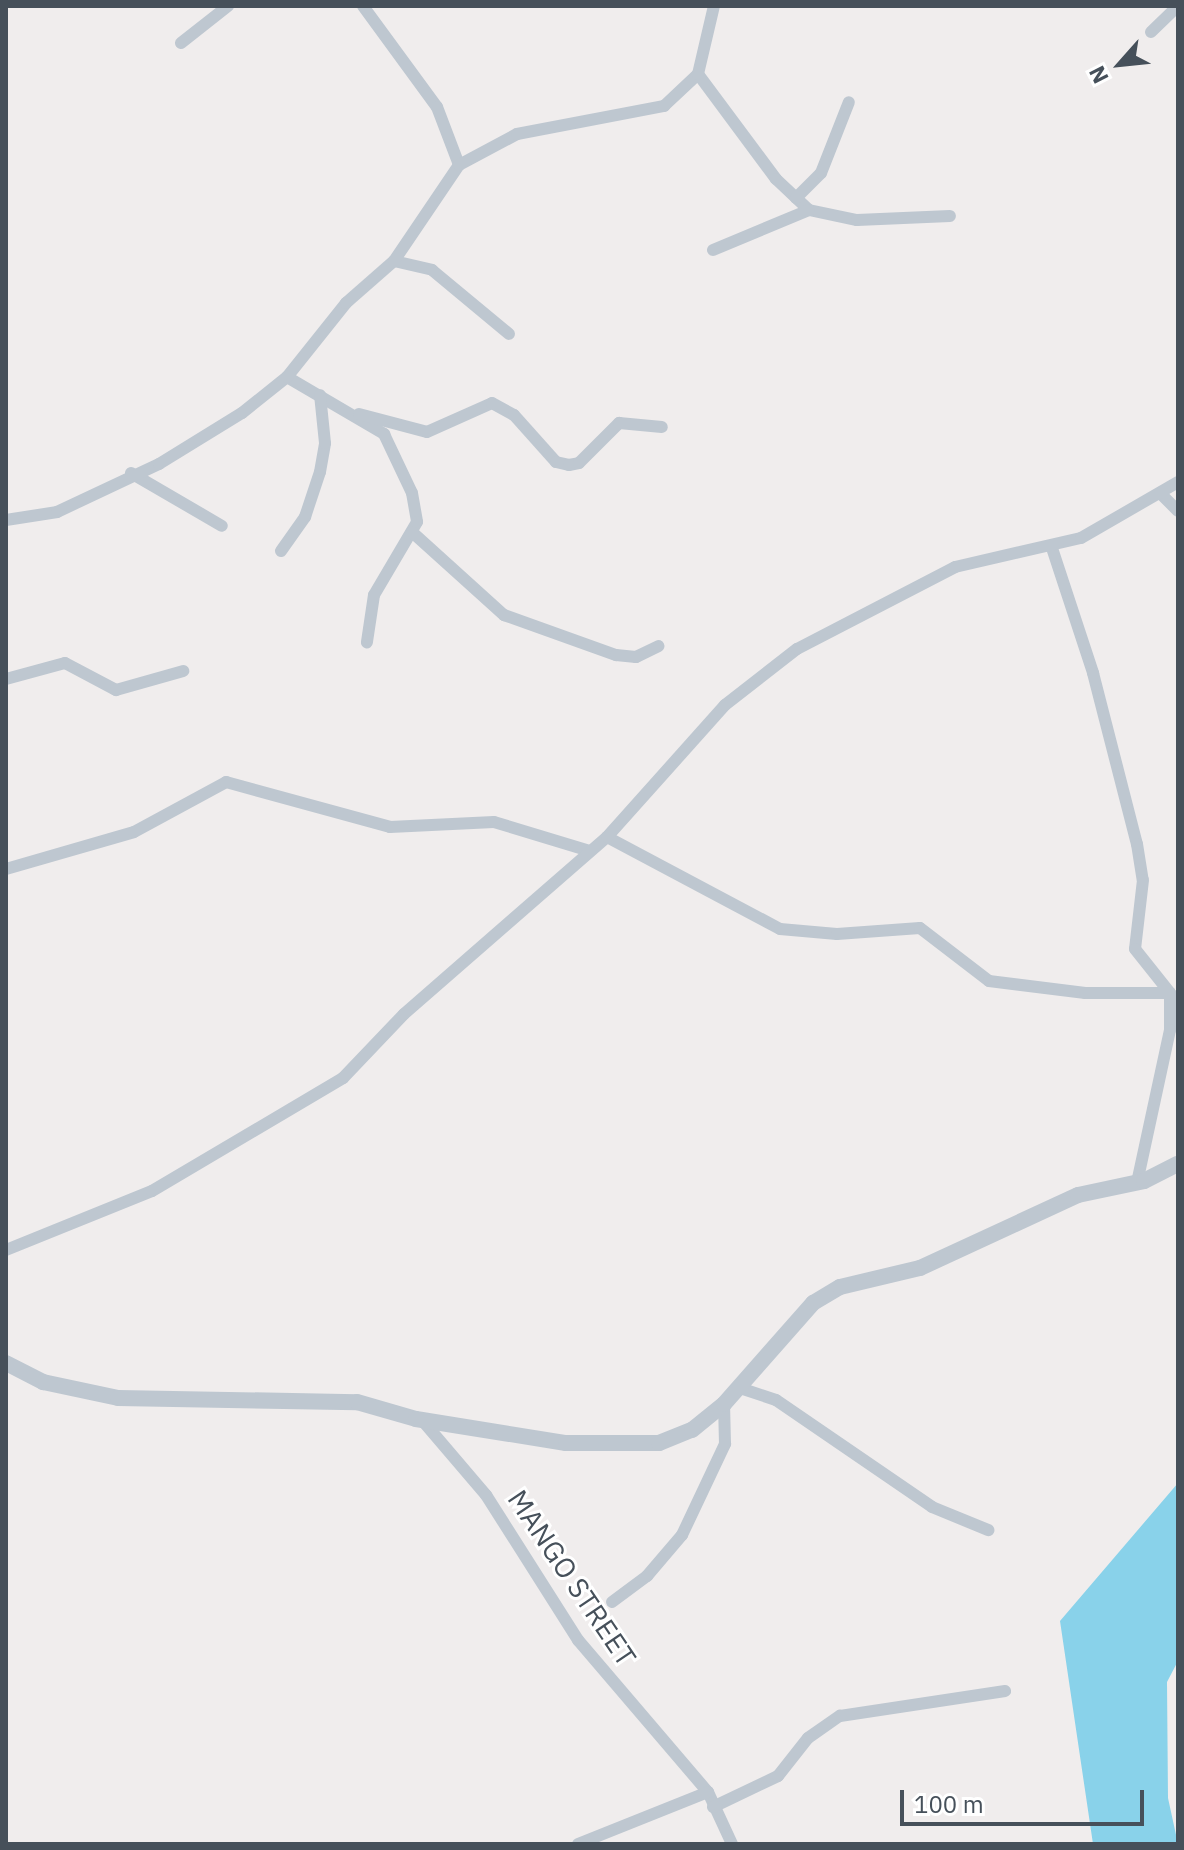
<!DOCTYPE html>
<style>
body{margin:0}
#map{position:relative;width:1184px;height:1850px;overflow:hidden;background:#f0eded;font-family:"IBM Plex Sans",sans-serif}
div>[style]{position:absolute}
.water>*{inset:0;background:#89d2ea}
.minor>*{height:12px;margin:-6px;padding:0 6px;transform-origin:6px;border-radius:6px;background:#bec7d0}
.tertiary>*{height:16px;margin:-8px;padding:0 8px;transform-origin:8px;border-radius:8px;background:#bec7d0}
span{translate:-50% -50%;white-space:nowrap;text-align:center;line-height:1.15;-webkit-text-stroke:6px #fff;paint-order:stroke}
.street-label{font-size:28px;color:#46505a}
.frame{position:absolute;inset:0;border:8px solid #46505a;pointer-events:none}
.north{position:absolute;left:1080px;top:24px;width:80px;height:80px;-webkit-text-stroke:6px #fff;paint-order:stroke;rotate:243deg;font-size:22px;font-weight:700;line-height:32px;text-align:center;color:#46505a}
.north::after{content:'';display:block;margin:auto;width:28px;height:36px;background:#46505a;clip-path:polygon(50% 0,100% 100%,50% 72%,0 100%)}
.scale{position:absolute;left:900px;top:1790px;width:244px;height:36px;box-sizing:border-box;border:4px solid #46505a;border-top:0;padding-left:10px;font-size:24px;line-height:28px;white-space:nowrap;color:#46505a;-webkit-text-stroke:6px #fff;paint-order:stroke}
</style>
<div id="map">
<div class="water">
<div style="clip-path:polygon(1178px 1483px,1178px 1661px,1167px 1682px,1168px 1798px,1178px 1844px,1093px 1844px,1060px 1621px)"></div>
</div>
<div class="minor">
<div style="left:363px;top:6px;width:125px;rotate:53.8deg"></div>
<div style="left:437px;top:107px;width:62px;rotate:69.2deg"></div>
<div style="left:1151px;top:32px;width:37px;rotate:-44deg"></div>
<div style="left:181px;top:43px;width:60px;rotate:-38.2deg"></div>
<div style="left:698px;top:74px;width:131px;rotate:53.4deg"></div>
<div style="left:776px;top:179px;width:45px;rotate:43.2deg"></div>
<div style="left:809px;top:210px;width:49px;rotate:11.8deg"></div>
<div style="left:857px;top:220px;width:93px;rotate:-2.5deg"></div>
<div style="left:796px;top:198px;width:35px;rotate:-45deg"></div>
<div style="left:821px;top:173px;width:76px;rotate:-68.5deg"></div>
<div style="left:713px;top:250px;width:104px;rotate:-22.6deg"></div>
<div style="left:394px;top:261px;width:39px;rotate:13deg"></div>
<div style="left:432px;top:270px;width:100px;rotate:39.7deg"></div>
<div style="left:287px;top:377px;width:113px;rotate:30.4deg"></div>
<div style="left:384px;top:434px;width:65px;rotate:64.6deg"></div>
<div style="left:412px;top:493px;width:29px;rotate:80deg"></div>
<div style="left:417px;top:522px;width:85px;rotate:120.5deg"></div>
<div style="left:374px;top:595px;width:48px;rotate:98.5deg"></div>
<div style="left:359px;top:414px;width:70px;rotate:14.8deg"></div>
<div style="left:427px;top:432px;width:71px;rotate:-24deg"></div>
<div style="left:492px;top:403px;width:25px;rotate:29deg"></div>
<div style="left:514px;top:415px;width:63px;rotate:48.2deg"></div>
<div style="left:556px;top:462px;width:13px;rotate:13deg"></div>
<div style="left:569px;top:465px;width:10px;rotate:-11deg"></div>
<div style="left:579px;top:463px;width:57px;rotate:-45deg"></div>
<div style="left:619px;top:423px;width:43px;rotate:5.3deg"></div>
<div style="left:131px;top:473px;width:105px;rotate:30.2deg"></div>
<div style="left:1160px;top:493px;width:25px;rotate:45deg"></div>
<div style="left:6px;top:520px;width:52px;rotate:-8.9deg"></div>
<div style="left:57px;top:512px;width:113px;rotate:-25.2deg"></div>
<div style="left:159px;top:464px;width:97px;rotate:-31.6deg"></div>
<div style="left:242px;top:413px;width:58px;rotate:-38.7deg"></div>
<div style="left:287px;top:377px;width:95px;rotate:-51.4deg"></div>
<div style="left:346px;top:303px;width:64px;rotate:-41.2deg"></div>
<div style="left:394px;top:261px;width:116px;rotate:-55.9deg"></div>
<div style="left:459px;top:165px;width:66px;rotate:-28.1deg"></div>
<div style="left:517px;top:134px;width:150px;rotate:-10.8deg"></div>
<div style="left:664px;top:106px;width:47px;rotate:-43.3deg"></div>
<div style="left:698px;top:74px;width:70px;rotate:-76.8deg"></div>
<div style="left:412px;top:532px;width:124px;rotate:42.1deg"></div>
<div style="left:504px;top:615px;width:119px;rotate:19.7deg"></div>
<div style="left:616px;top:655px;width:20px;rotate:6deg"></div>
<div style="left:636px;top:657px;width:25px;rotate:-26deg"></div>
<div style="left:1052px;top:548px;width:132px;rotate:71.8deg"></div>
<div style="left:1093px;top:673px;width:177px;rotate:75.6deg"></div>
<div style="left:1137px;top:844px;width:36px;rotate:81deg"></div>
<div style="left:1143px;top:880px;width:69px;rotate:96.6deg"></div>
<div style="left:1135px;top:949px;width:56px;rotate:51.5deg"></div>
<div style="left:1170px;top:993px;width:37px;rotate:90deg"></div>
<div style="left:1170px;top:1030px;width:157px;rotate:102.2deg"></div>
<div style="left:281px;top:551px;width:42px;rotate:-54.8deg"></div>
<div style="left:305px;top:517px;width:47px;rotate:-71.6deg"></div>
<div style="left:320px;top:472px;width:29px;rotate:-80deg"></div>
<div style="left:325px;top:443px;width:48px;rotate:-95.9deg"></div>
<div style="left:6px;top:679px;width:61px;rotate:-15.2deg"></div>
<div style="left:65px;top:663px;width:58px;rotate:27.9deg"></div>
<div style="left:116px;top:690px;width:70px;rotate:-15.8deg"></div>
<div style="left:607px;top:837px;width:196px;rotate:28deg"></div>
<div style="left:780px;top:929px;width:57px;rotate:5deg"></div>
<div style="left:837px;top:934px;width:83px;rotate:-4.1deg"></div>
<div style="left:920px;top:928px;width:87px;rotate:37.5deg"></div>
<div style="left:989px;top:981px;width:97px;rotate:7.1deg"></div>
<div style="left:1085px;top:993px;width:85px"></div>
<div style="left:6px;top:869px;width:133px;rotate:-16.1deg"></div>
<div style="left:134px;top:832px;width:105px;rotate:-28.5deg"></div>
<div style="left:226px;top:782px;width:170px;rotate:15.3deg"></div>
<div style="left:390px;top:827px;width:104px;rotate:-2.8deg"></div>
<div style="left:494px;top:822px;width:100px;rotate:16.8deg"></div>
<div style="left:6px;top:1250px;width:157px;rotate:-22deg"></div>
<div style="left:152px;top:1191px;width:222px;rotate:-30.6deg"></div>
<div style="left:343px;top:1078px;width:88px;rotate:-46.4deg"></div>
<div style="left:404px;top:1014px;width:269px;rotate:-41.1deg"></div>
<div style="left:607px;top:837px;width:177px;rotate:-48.2deg"></div>
<div style="left:725px;top:705px;width:91px;rotate:-37.9deg"></div>
<div style="left:797px;top:649px;width:178px;rotate:-27.4deg"></div>
<div style="left:955px;top:567px;width:129px;rotate:-13deg"></div>
<div style="left:1081px;top:538px;width:112px;rotate:-30deg"></div>
<div style="left:737px;top:1387px;width:41px;rotate:18.4deg"></div>
<div style="left:776px;top:1400px;width:189px;rotate:34.4deg"></div>
<div style="left:932px;top:1507px;width:61px;rotate:22.3deg"></div>
<div style="left:422px;top:1420px;width:99px;rotate:49.5deg"></div>
<div style="left:486px;top:1495px;width:172px;rotate:57.6deg"></div>
<div style="left:578px;top:1640px;width:200px;rotate:49.5deg"></div>
<div style="left:708px;top:1792px;width:57px;rotate:65.2deg"></div>
<div style="left:612px;top:1602px;width:44px;rotate:-36.6deg"></div>
<div style="left:647px;top:1576px;width:54px;rotate:-49.5deg"></div>
<div style="left:682px;top:1535px;width:101px;rotate:-64.7deg"></div>
<div style="left:725px;top:1444px;width:40px;rotate:-91.4deg"></div>
<div style="left:713px;top:1807px;width:72px;rotate:-25.5deg"></div>
<div style="left:778px;top:1776px;width:48px;rotate:-51.7deg"></div>
<div style="left:808px;top:1738px;width:39px;rotate:-35deg"></div>
<div style="left:840px;top:1716px;width:167px;rotate:-8.6deg"></div>
<div style="left:578px;top:1844px;width:140px;rotate:-21.8deg"></div>
</div>
<div class="tertiary">
<div style="left:6px;top:1363px;width:42px;rotate:27.2deg"></div>
<div style="left:43px;top:1382px;width:77px;rotate:12deg"></div>
<div style="left:118px;top:1398px;width:239px;rotate:1deg"></div>
<div style="left:357px;top:1402px;width:61px;rotate:16.1deg"></div>
<div style="left:416px;top:1419px;width:152px;rotate:9.1deg"></div>
<div style="left:566px;top:1443px;width:93px"></div>
<div style="left:659px;top:1443px;width:35px;rotate:-22deg"></div>
<div style="left:692px;top:1430px;width:41px;rotate:-39.1deg"></div>
<div style="left:724px;top:1404px;width:135px;rotate:-48.6deg"></div>
<div style="left:813px;top:1303px;width:31px;rotate:-31deg"></div>
<div style="left:840px;top:1287px;width:82px;rotate:-13.4deg"></div>
<div style="left:920px;top:1268px;width:174px;rotate:-24.8deg"></div>
<div style="left:1078px;top:1195px;width:67px;rotate:-12deg"></div>
<div style="left:1144px;top:1181px;width:38px;rotate:-27deg"></div>
</div>
<div class="street-label">
<span style="left:572px;top:1578px;rotate:56deg">MANGO STREET</span>
</div>
<div class="frame"></div>
<div class="north">N</div>
<div class="scale">100 m</div>
</div>
